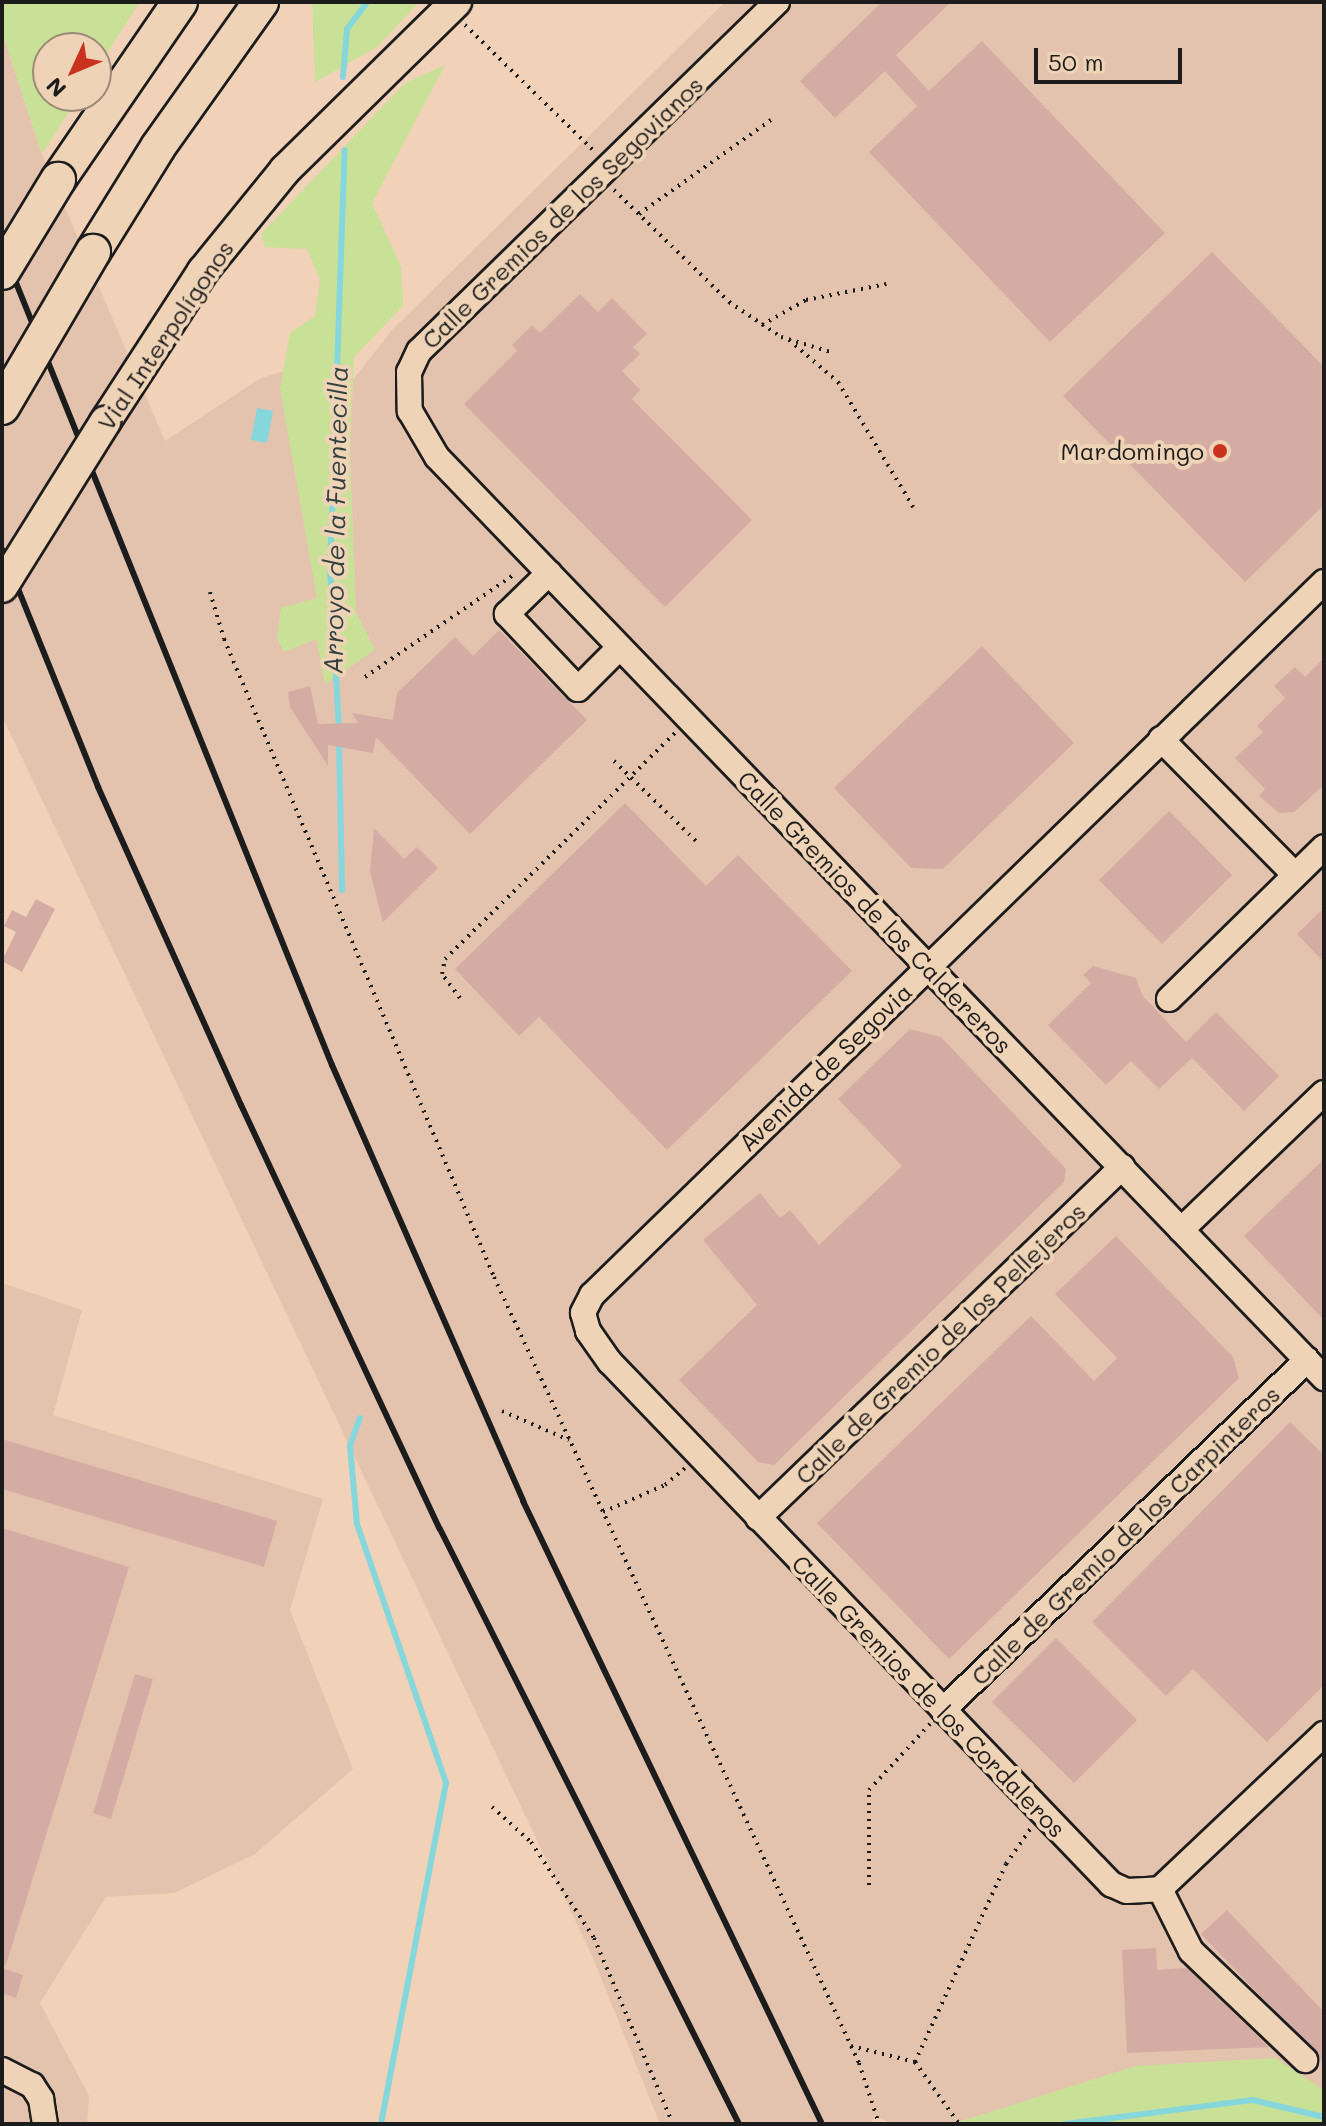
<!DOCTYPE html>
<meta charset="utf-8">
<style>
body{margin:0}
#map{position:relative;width:1326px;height:2126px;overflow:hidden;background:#f1d1b7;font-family:Mali,sans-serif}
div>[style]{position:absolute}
.built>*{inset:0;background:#e4c3ae}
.green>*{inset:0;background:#c9e197}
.water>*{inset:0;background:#86d7dc}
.stream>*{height:6px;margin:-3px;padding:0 3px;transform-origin:3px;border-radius:3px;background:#86d7dc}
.building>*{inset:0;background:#d4aca3}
.path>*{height:4px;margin-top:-2px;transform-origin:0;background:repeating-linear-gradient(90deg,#1c1c1c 0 2px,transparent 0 8px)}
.roads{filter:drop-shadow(2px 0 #1c1c1c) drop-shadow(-2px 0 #1c1c1c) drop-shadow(0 2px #1c1c1c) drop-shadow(0 -2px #1c1c1c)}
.minor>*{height:24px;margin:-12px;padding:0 12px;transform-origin:12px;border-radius:12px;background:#efd3b6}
.major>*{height:30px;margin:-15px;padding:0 15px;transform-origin:15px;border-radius:15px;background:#efd3b6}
.highway>*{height:34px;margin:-17px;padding:0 17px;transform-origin:17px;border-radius:17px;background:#efd3b6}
.rail>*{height:6px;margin:-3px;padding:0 3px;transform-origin:3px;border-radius:3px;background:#1c1c1c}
.bridges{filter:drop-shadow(2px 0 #1c1c1c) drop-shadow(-2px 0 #1c1c1c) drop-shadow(0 2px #1c1c1c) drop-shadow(0 -2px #1c1c1c)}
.major-bridge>*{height:30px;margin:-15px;padding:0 15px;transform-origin:15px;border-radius:15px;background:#efd3b6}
.highway-bridge>*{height:34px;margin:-17px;padding:0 17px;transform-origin:17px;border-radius:17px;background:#efd3b6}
.dots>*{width:22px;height:22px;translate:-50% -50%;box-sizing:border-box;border:4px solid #efd3b6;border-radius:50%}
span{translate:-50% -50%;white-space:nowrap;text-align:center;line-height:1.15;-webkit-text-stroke:8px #efd3b6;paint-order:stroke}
.street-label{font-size:24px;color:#1c1c1c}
.poi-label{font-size:24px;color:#1c1c1c}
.right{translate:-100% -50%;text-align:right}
.water-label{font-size:26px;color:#314142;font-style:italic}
.frame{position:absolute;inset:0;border:4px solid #1c1c1c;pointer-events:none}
.north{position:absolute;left:32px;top:32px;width:80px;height:80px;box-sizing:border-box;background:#efd3b6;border:2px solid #9b8a78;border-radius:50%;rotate:226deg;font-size:22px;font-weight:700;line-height:32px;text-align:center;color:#1c1c1c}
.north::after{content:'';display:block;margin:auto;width:28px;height:36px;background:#c8321e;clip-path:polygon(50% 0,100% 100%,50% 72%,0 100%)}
.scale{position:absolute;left:1034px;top:48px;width:148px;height:36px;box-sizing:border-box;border:4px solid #1c1c1c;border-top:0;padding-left:10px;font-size:24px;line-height:28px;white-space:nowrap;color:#1c1c1c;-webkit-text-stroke:6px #efd3b6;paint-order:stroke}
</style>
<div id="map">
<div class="built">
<div style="clip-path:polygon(725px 2px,1324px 2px,1324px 2124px,1114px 2076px,952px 2124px,893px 2124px,874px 2116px,871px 2124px,660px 2124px,593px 1958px,2px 716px,2px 32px,42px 154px,165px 441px,259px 379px,305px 364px,294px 455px,392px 330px)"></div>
<div style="clip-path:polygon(2px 1283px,82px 1310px,53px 1415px,323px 1499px,290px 1610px,353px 1769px,255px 1854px,174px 1893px,106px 1897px,40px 2003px,89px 2096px,87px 2124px,2px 2124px)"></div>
</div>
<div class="green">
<div style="clip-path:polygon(2px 2px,140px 2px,96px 70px,96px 48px,48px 48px,48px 96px,79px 96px,42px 154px,2px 32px)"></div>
<div style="clip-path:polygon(312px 2px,419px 2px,377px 47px,315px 82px)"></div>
<div style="clip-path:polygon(445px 65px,372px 203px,401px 267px,403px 306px,354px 357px,350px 452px,356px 612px,375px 650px,325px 684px,316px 639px,284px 652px,277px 638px,281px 608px,317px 598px,280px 388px,290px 333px,315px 316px,320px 280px,307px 249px,265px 247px,261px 234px,405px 83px)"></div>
<div style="clip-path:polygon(1275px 2058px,1324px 2090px,1324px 2124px,952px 2124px,1136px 2066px)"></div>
</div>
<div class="water">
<div style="clip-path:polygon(257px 408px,273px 411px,267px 443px,251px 440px)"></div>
</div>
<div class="stream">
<div style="left:343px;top:77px;width:48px;rotate:-85.2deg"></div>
<div style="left:347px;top:29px;width:34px;rotate:-53deg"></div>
<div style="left:339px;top:729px;width:159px;rotate:-93.2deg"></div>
<div style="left:330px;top:570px;width:420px;rotate:-88deg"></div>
<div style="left:339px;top:741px;width:149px;rotate:88.8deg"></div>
<div style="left:360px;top:1418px;width:30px;rotate:110deg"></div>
<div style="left:350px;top:1446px;width:78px;rotate:84.9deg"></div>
<div style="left:357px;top:1524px;width:274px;rotate:71deg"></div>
<div style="left:446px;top:1783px;width:347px;rotate:100.8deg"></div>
<div style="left:1065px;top:2124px;width:190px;rotate:-7.3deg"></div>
<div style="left:1253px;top:2100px;width:73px;rotate:13.5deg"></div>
</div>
<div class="building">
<div style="clip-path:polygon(882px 2px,951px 2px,896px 55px,929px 91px,982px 41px,1165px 233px,1050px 342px,869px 152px,917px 106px,885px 71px,835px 118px,800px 81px)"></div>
<div style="clip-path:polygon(1212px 252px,1324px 367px,1324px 505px,1245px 582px,1063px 396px)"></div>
<div style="clip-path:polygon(580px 294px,598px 312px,612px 298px,647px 334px,633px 347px,640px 354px,622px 371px,640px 390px,632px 399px,752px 520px,665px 607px,464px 404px,517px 351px,512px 345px,532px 325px,540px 333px)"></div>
<div style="clip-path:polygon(499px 630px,587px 720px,470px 834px,376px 737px,373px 753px,328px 745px,328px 766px,290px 707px,288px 692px,310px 686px,318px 724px,358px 723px,352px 713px,393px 720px,397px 693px,455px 637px,473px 656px)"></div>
<div style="clip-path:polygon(982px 646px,1074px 743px,943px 869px,911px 868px,834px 788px)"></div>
<div style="clip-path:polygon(1324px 658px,1324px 785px,1294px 812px,1279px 813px,1259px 796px,1265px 789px,1235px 758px,1263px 732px,1257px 726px,1285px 698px,1274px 686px,1295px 667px,1305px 677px)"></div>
<div style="clip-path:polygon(625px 803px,706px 886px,738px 855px,852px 971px,667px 1150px,539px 1017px,519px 1036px,455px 969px)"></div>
<div style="clip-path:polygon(1169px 811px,1232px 875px,1162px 944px,1099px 880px)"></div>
<div style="clip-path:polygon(374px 828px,404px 859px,417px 847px,438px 868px,383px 922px,370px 872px)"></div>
<div style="clip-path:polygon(36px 899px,55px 909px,22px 972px,2px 961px,16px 932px,4px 926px,12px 910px,26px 917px)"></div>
<div style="clip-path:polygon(1324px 908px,1324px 962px,1297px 934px)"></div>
<div style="clip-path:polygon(1093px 966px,1136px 978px,1142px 995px,1186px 1042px,1216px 1012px,1279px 1076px,1244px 1111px,1192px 1058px,1159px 1089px,1131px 1061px,1106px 1085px,1048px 1025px,1091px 983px,1083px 975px)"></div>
<div style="clip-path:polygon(910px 1029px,941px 1037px,1066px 1169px,1064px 1182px,774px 1465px,758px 1462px,679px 1380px,757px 1305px,703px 1240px,760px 1193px,780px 1218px,790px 1210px,819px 1245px,902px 1166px,838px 1099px)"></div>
<div style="clip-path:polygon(1324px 1159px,1324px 1320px,1244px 1236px)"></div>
<div style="clip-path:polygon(1116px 1236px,1233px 1357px,1239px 1378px,949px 1659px,817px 1523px,1031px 1316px,1094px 1381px,1117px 1358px,1055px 1294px)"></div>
<div style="clip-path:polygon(1290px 1422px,1324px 1455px,1324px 1685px,1267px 1742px,1193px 1669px,1166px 1696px,1092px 1622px)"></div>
<div style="clip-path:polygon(2px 1439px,277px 1521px,264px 1567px,2px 1489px)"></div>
<div style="clip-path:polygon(2px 1528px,129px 1567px,6px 1965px,2px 1964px)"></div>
<div style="clip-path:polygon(1056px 1638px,1137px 1720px,1074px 1783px,992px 1702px)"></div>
<div style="clip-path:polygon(135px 1674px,153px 1679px,111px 1819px,93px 1813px)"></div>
<div style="clip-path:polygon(1227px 1910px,1324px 2012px,1324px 2063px,1201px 1934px)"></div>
<div style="clip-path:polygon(1156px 1948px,1157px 1970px,1187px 1968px,1269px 2047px,1127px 2053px,1122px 1950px)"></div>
<div style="clip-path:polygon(2px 1968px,23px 1975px,16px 1998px,2px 1993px)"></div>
</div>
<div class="path">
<div style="left:465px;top:25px;width:183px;rotate:44.3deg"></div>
<div style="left:614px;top:190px;width:161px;rotate:44.2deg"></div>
<div style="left:729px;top:302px;width:63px;rotate:33.9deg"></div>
<div style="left:781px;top:337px;width:55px;rotate:16.8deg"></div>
<div style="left:639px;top:214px;width:162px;rotate:-35.5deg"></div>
<div style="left:762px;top:325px;width:51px;rotate:-29.6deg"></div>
<div style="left:806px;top:300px;width:82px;rotate:-11.3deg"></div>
<div style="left:789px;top:340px;width:65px;rotate:40.6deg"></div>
<div style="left:838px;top:382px;width:146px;rotate:59deg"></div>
<div style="left:210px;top:592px;width:49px;rotate:73.4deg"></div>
<div style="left:224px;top:639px;width:693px;rotate:67.06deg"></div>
<div style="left:494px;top:1277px;width:867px;rotate:65.09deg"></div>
<div style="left:859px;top:2063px;width:64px;rotate:71.8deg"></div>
<div style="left:365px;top:677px;width:182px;rotate:-34.5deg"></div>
<div style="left:614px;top:761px;width:119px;rotate:44.3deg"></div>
<div style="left:460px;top:998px;width:30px;rotate:-127deg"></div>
<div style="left:442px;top:974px;width:15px;rotate:-79deg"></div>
<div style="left:445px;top:959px;width:324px;rotate:-44.5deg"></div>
<div style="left:502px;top:1411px;width:73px;rotate:23.4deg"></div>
<div style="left:603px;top:1512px;width:68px;rotate:-23.5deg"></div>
<div style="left:665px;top:1485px;width:26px;rotate:-40deg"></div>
<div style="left:492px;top:1807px;width:52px;rotate:41.9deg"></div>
<div style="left:531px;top:1842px;width:115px;rotate:56.7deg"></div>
<div style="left:594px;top:1938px;width:202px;rotate:67deg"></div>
<div style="left:869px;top:1885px;width:95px;rotate:-90deg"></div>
<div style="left:869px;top:1790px;width:90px;rotate:-47.3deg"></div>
<div style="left:851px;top:2046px;width:66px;rotate:14deg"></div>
<div style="left:915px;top:2062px;width:76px;rotate:54.6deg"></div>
<div style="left:915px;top:2062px;width:218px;rotate:-65.3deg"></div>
<div style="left:1006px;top:1864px;width:44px;rotate:-55.2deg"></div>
</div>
<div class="roads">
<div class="minor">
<div style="left:777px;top:2px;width:500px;rotate:135.7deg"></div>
<div style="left:419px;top:351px;width:23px;rotate:115deg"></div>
<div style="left:409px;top:372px;width:39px;rotate:89deg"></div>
<div style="left:410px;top:411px;width:53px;rotate:59.6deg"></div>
<div style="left:437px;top:457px;width:1279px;rotate:46.08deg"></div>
<div style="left:549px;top:573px;width:59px;rotate:135.7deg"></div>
<div style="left:507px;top:614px;width:103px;rotate:46.6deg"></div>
<div style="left:578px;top:689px;width:59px;rotate:-45deg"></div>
<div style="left:1324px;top:582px;width:1022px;rotate:135.75deg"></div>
<div style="left:592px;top:1295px;width:20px;rotate:117deg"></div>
<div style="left:583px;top:1313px;width:19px;rotate:74deg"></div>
<div style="left:588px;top:1331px;width:38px;rotate:55deg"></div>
<div style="left:610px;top:1362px;width:724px;rotate:46.18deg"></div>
<div style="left:1111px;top:1884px;width:17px;rotate:24deg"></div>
<div style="left:1127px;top:1891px;width:33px;rotate:-3deg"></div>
<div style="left:1160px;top:1889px;width:226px;rotate:-43.4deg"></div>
<div style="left:1161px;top:739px;width:191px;rotate:45.4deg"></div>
<div style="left:1169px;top:999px;width:217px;rotate:-44.4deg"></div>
<div style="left:1181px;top:1230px;width:198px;rotate:-43.8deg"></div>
<div style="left:758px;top:1518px;width:506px;rotate:-43.96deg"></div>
<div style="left:943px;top:1710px;width:505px;rotate:-43.88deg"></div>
<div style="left:1160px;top:1889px;width:69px;rotate:63.4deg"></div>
<div style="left:1191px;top:1951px;width:158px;rotate:43.7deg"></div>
<div style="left:2px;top:2070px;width:34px;rotate:27deg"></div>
<div style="left:32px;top:2085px;width:17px;rotate:57deg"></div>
<div style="left:41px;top:2099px;width:25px;rotate:81deg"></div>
</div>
<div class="major">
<div style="left:105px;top:422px;width:180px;rotate:-57deg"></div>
<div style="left:203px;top:271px;width:130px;rotate:-50.9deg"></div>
<div style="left:285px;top:170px;width:240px;rotate:-44.5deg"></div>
</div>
<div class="highway">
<div style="left:58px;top:180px;width:216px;rotate:-55.6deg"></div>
<div style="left:93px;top:252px;width:123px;rotate:-58.2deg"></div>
<div style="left:158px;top:147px;width:178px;rotate:-54.6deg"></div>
</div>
</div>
<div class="rail">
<div style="left:2px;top:248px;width:881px;rotate:68.01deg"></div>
<div style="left:332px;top:1065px;width:476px;rotate:66.3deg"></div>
<div style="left:523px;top:1501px;width:691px;rotate:64.36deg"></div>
<div style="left:2px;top:549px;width:257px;rotate:68deg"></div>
<div style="left:98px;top:787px;width:349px;rotate:65.8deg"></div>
<div style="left:241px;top:1105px;width:468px;rotate:64.9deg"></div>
<div style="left:440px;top:1529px;width:666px;rotate:63.32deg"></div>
</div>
<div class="bridges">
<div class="major-bridge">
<div style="left:2px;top:587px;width:195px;rotate:-58deg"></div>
</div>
<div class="highway-bridge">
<div style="left:2px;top:272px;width:108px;rotate:-58.7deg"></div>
<div style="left:2px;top:407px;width:180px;rotate:-59.6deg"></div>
</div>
</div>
<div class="dots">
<div style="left:1220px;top:451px;background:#c8321e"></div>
</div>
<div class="street-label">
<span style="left:562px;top:212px;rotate:-44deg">Calle Gremios de los Segovianos</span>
<span style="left:165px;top:335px;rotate:-56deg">Vial Interpolígonos</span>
<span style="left:875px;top:912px;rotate:46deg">Calle Gremios de los Caldereros</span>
<span style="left:825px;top:1067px;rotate:-44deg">Avenida de Segovia</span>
<span style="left:940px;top:1343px;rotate:-44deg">Calle de Gremio de los Pellejeros</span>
<span style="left:1125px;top:1535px;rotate:-44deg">Calle de Gremio de los Carpinteros</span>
<span style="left:929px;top:1696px;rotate:46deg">Calle Gremios de los Cordaleros</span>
</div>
<div class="poi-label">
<span class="right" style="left:1204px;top:451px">Mardomingo</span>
</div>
<div class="water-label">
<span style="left:336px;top:520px;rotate:-89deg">Arroyo de la Fuentecilla</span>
</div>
<div class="frame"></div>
<div class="north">N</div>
<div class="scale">50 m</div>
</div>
